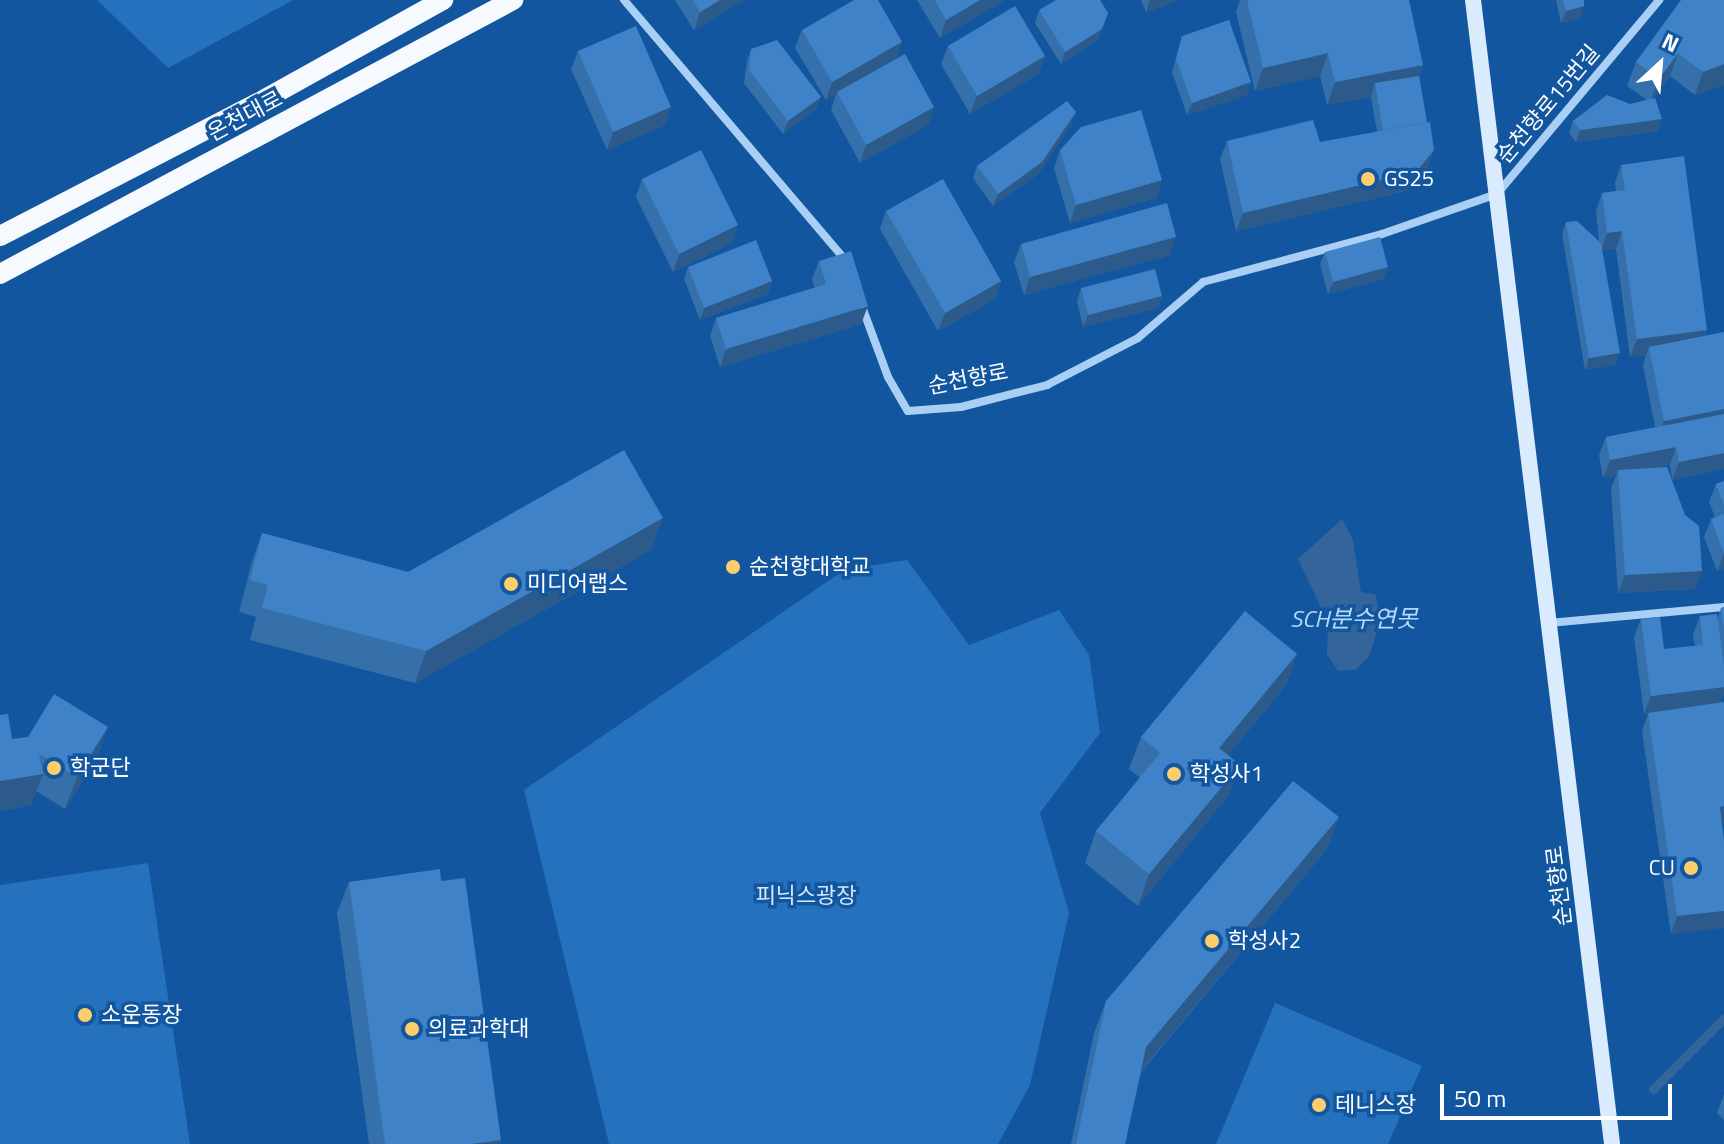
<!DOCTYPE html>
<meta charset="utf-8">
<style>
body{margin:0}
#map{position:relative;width:1724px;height:1144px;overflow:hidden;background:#12569f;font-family:"Titillium Web","Noto Sans KR",sans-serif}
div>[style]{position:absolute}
.green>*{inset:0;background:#2571bd}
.water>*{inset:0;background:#34659a}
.stream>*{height:9px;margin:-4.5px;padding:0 4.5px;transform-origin:4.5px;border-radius:4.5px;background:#34659a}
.street>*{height:8px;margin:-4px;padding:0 4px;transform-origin:4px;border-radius:4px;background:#a9cff5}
.secondary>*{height:16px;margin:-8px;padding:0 8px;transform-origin:8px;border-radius:8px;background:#d9ebfd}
.primary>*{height:20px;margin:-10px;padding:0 10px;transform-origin:10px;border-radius:10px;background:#f6faff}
.wall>*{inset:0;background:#3670ab}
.shaded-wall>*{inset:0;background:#2c5b8b}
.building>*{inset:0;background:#3f82c7}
.dots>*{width:22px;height:22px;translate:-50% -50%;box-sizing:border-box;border:4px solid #12569f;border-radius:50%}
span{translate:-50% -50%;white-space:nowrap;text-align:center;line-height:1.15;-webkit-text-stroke:7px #12569f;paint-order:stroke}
.street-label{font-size:22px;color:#fff}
.poi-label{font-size:22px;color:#fff}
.left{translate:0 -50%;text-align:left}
.right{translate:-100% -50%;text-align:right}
.park-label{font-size:22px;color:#d2e8fe}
.water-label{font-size:24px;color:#b6d9fb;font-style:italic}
.north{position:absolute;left:1620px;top:24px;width:80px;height:80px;-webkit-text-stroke:6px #12569f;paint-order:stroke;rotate:26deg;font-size:22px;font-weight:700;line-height:32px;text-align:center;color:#fff}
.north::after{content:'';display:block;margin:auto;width:28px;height:36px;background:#fff;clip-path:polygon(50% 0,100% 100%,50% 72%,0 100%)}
.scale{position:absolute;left:1440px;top:1084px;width:232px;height:36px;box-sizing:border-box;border:4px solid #fff;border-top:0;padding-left:10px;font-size:24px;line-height:28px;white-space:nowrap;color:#fff;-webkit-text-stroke:6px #12569f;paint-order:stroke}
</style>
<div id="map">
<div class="green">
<div style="clip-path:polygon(97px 0,293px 0,168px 68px)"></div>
<div style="clip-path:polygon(907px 560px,969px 645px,1059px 610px,1089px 655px,1100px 733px,1040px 813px,1069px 913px,1030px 1085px,998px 1144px,609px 1144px,524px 790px,844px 570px)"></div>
<div style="clip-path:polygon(148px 863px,190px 1144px,0 1144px,0 885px)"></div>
<div style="clip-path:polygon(1275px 1003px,1422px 1066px,1388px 1144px,1216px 1144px)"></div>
</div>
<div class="water">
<div style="clip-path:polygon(1342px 519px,1353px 540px,1361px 592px,1376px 595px,1380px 622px,1369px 657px,1355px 670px,1338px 671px,1327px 655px,1328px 622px,1298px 559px)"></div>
</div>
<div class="stream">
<div style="left:1653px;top:1089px;width:100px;rotate:-45deg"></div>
</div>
<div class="street">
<div style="left:624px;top:0;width:343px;rotate:49.6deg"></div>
<div style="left:861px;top:304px;width:78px;rotate:69.7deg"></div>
<div style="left:888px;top:377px;width:39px;rotate:60deg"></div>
<div style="left:908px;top:411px;width:53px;rotate:-4.3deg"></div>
<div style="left:961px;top:407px;width:89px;rotate:-14.3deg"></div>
<div style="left:1047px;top:385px;width:102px;rotate:-27.3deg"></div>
<div style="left:1138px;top:338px;width:86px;rotate:-40.7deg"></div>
<div style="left:1203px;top:282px;width:185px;rotate:-15deg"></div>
<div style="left:1382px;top:234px;width:122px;rotate:-19.2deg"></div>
<div style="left:1497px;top:194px;width:253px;rotate:-50.1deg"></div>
<div style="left:1549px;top:623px;width:176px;rotate:-5.2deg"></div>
</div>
<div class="secondary">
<div style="left:1473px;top:0;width:1152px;rotate:83.07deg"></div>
</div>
<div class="primary">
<div style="left:0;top:236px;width:298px;rotate:-27.3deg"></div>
<div style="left:265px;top:99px;width:204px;rotate:-29.1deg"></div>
<div style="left:0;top:274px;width:582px;rotate:-28.11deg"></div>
</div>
<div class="wall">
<div style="clip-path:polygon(675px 0,744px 0,694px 30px)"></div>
<div style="clip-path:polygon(917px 0,1005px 0,940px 38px)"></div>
<div style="clip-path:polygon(1141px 0,1179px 0,1146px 12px)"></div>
<div style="clip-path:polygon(1240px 0,1247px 0,1423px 65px,1419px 76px,1427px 122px,1434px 150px,1427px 168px,1410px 190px,1236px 231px,1220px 159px,1227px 141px,1320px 142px,1377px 132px,1371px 97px,1327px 105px,1320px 76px,1255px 91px,1236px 12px)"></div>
<div style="clip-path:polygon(1556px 0,1584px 0,1580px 18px,1561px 23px)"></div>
<div style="clip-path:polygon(1724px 0,1724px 85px,1695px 95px,1670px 76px,1653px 98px,1658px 131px,1576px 142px,1569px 133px,1573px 121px,1647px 100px,1627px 86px,1636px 62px)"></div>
<div style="clip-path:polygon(1039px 10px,1108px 13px,1097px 41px,1061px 64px,1035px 23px)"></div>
<div style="clip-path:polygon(802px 30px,896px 59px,934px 107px,928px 125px,860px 163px,831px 110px,836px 94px,826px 100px,795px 48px)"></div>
<div style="clip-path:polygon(1182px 36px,1247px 95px,1187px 115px,1172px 72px)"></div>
<div style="clip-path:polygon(948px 46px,1045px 56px,1038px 74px,970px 114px,941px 64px)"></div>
<div style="clip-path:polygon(751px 49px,821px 97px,816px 109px,783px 134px,744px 83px,747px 61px)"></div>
<div style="clip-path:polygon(578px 51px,665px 125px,607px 150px,571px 69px)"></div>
<div style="clip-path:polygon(1076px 112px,1071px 125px,1038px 174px,993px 206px,973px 178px,977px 166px)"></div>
<div style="clip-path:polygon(1060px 150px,1162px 180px,1156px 198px,1070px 223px,1054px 168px)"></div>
<div style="clip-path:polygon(1621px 165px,1707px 330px,1705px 336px,1724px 332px,1724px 469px,1672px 480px,1670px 465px,1654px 468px,1702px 571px,1695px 589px,1618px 593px,1611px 488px,1616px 476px,1603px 478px,1599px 455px,1606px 437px,1655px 427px,1643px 365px,1646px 355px,1630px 357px,1616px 249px,1602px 250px,1615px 365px,1585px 370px,1562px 234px,1566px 222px,1599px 242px,1596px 211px,1602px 193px,1616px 191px,1615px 183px)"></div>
<div style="clip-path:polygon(642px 179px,732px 243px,673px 272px,636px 197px)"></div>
<div style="clip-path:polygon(886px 211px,1001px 281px,995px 299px,938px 331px,880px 229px)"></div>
<div style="clip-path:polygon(1021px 244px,1170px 255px,1024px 295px,1014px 262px)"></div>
<div style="clip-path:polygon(1325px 252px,1384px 279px,1328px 294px,1320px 264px)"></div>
<div style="clip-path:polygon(819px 261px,861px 324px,720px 367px,710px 336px,716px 318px,815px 288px,812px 279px)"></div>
<div style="clip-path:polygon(688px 267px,772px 281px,768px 294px,700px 320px,684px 279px)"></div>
<div style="clip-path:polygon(1081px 288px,1162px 296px,1158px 308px,1083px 327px,1077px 301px)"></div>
<div style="clip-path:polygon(1724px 481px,1724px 569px,1717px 571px,1704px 537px,1711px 519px,1715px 517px,1709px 502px,1716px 484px)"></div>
<div style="clip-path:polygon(262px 533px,408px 572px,651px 550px,415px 683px,250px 640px,256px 617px,239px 612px,251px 565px)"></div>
<div style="clip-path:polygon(1724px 607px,1724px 694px,1721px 702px,1724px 823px,1722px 823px,1671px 934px,1642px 731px,1648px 714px,1644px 714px,1634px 637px,1641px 619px,1664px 649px,1695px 646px,1693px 634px,1700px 616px,1718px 618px,1721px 608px)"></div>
<div style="clip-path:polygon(1297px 654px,1286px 685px,1228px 755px,1240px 765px,1228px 796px,1138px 906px,1085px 863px,1096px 831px,1140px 778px,1129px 769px,1141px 737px)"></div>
<div style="clip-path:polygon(0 715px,12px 739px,97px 758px,65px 809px,36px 791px,31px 805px,0 811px)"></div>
<div style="clip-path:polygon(1339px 817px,1327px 849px,1141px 1072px,1125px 1144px,1071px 1144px,1094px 1033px,1106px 1001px)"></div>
<div style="clip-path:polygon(349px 882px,499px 1144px,369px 1144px,337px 913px)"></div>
<div style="clip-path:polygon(1724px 1094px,1724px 1120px,1717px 1113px)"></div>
</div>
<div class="shaded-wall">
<div style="clip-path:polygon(720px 0,744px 0,694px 30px,700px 12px)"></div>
<div style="clip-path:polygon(980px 0,1005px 0,940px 38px,946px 20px)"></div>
<div style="clip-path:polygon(1150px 0,1179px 0,1146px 12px)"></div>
<div style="clip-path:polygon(1584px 6px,1580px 18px,1561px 23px,1566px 11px)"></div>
<div style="clip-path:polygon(1102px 29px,1097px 41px,1061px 64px,1065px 52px)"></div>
<div style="clip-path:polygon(902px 42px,896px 60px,826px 100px,832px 82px)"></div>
<div style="clip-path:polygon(1328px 53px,1320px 76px,1255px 91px,1263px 68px)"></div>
<div style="clip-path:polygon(1678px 53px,1670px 76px,1650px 102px,1659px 79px)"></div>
<div style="clip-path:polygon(1045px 56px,1038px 74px,970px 114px,977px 96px)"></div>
<div style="clip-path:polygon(1724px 64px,1724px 85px,1695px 95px,1703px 72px)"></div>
<div style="clip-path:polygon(1423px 65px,1415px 88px,1375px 83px,1371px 97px,1327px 105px,1335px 82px)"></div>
<div style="clip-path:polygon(1251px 82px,1247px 95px,1187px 115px,1192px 103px)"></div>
<div style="clip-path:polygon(821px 97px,816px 109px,783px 134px,788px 121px)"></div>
<div style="clip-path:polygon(671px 107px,665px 125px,607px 150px,613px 132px)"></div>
<div style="clip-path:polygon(934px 107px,928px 125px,860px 163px,866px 145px)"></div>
<div style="clip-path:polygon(1076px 112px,1071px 125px,1038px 174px,993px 206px,998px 194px)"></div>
<div style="clip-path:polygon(1662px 119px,1658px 131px,1576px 142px,1580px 130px)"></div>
<div style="clip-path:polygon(1434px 150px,1427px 168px,1410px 190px,1236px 231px,1243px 213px)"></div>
<div style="clip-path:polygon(1162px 180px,1156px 198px,1070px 223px,1076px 205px)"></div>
<div style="clip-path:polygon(738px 225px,732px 243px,673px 272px,679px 254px)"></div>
<div style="clip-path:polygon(1622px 231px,1616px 249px,1601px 251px,1607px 233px)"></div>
<div style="clip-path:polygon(1176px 237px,1170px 255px,1024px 295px,1030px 277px)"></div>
<div style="clip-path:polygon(1388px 267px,1384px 279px,1328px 294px,1333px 282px)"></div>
<div style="clip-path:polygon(772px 281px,768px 294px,700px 320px,704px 308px)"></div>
<div style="clip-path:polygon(1001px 281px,995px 299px,938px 331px,945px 313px)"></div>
<div style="clip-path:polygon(1162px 296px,1158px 308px,1083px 327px,1088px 315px)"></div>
<div style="clip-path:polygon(868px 306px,861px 324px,720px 367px,726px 349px)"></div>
<div style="clip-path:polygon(1707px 330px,1700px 348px,1649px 347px,1646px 355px,1630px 357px,1637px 339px)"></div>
<div style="clip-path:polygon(1620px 353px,1615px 365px,1585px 370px,1589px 358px)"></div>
<div style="clip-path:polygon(1724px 409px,1724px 426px,1658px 439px,1664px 421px)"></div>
<div style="clip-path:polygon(1676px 447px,1670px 465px,1618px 475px,1618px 470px,1616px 476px,1603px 478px,1610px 460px)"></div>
<div style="clip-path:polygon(1724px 453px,1724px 469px,1672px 480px,1679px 462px)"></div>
<div style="clip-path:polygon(663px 518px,651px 550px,415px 683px,426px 651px)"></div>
<div style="clip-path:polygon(1724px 553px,1724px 569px,1717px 571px)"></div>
<div style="clip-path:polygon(1702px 571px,1695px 589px,1618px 593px,1625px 575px)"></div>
<div style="clip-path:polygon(1297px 654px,1286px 685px,1208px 780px,1219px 748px)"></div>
<div style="clip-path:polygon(1724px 687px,1724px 694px,1720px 705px,1644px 714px,1651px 696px)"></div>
<div style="clip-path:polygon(108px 727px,97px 758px,65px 809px,77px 777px)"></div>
<div style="clip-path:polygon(1240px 765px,1228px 796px,1138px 906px,1149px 874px)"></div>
<div style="clip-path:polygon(43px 774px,31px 805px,0 811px,0 781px)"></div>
<div style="clip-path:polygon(1724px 806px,1724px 823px,1713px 825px,1720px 807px)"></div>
<div style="clip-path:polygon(1339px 817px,1327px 849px,1134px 1079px,1146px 1047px)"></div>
<div style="clip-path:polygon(1724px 911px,1724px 928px,1671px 934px,1677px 916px)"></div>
<div style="clip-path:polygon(501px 1140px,499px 1144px,471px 1144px)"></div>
</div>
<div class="building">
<div style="clip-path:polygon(693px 0,720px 0,700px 12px)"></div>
<div style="clip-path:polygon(854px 0,878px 0,902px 42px,832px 82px,802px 30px)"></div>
<div style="clip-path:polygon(935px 0,980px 0,946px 20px)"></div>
<div style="clip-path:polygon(1056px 0,1100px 0,1108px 13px,1102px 29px,1065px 52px,1039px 10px)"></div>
<div style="clip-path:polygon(1247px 0,1409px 0,1423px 65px,1335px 82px,1328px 53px,1263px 68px)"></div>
<div style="clip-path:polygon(1563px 0,1584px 0,1584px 6px,1566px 11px)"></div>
<div style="clip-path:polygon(1681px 0,1724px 0,1724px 64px,1703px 72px,1678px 53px,1659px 79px,1636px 62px)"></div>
<div style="clip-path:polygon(1015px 6px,1045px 56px,977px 96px,948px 46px)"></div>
<div style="clip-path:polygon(1229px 20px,1251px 82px,1192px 103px,1176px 59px,1182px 36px)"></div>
<div style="clip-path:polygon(636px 26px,671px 107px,613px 132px,578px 51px)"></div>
<div style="clip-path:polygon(777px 40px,821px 97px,788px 121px,749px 70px,751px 49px)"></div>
<div style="clip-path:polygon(905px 54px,934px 107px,866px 145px,837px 92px)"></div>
<div style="clip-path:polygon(1419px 76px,1427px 122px,1383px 130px,1375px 83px)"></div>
<div style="clip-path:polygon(1607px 95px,1630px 104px,1655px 98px,1662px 119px,1580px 130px,1573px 121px)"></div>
<div style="clip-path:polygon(1067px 101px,1076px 112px,1042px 162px,998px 194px,977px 166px)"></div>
<div style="clip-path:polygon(1141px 110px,1162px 180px,1076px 205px,1060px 150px,1081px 127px)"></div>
<div style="clip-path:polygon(1313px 120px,1320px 142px,1430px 122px,1434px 150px,1416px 172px,1243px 213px,1227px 141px)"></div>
<div style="clip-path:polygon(701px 150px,738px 225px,679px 254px,642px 179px)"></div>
<div style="clip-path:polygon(1684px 156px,1707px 330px,1637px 339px,1622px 231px,1607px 233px,1602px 193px,1625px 190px,1621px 165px)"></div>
<div style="clip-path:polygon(943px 179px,1001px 281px,945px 313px,886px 211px)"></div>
<div style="clip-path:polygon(1167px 203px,1176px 237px,1030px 277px,1021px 244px)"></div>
<div style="clip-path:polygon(1577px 221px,1601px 243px,1620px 353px,1589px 358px,1566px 222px)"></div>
<div style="clip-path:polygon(1380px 237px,1388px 267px,1333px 282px,1325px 252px)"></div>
<div style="clip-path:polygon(756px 240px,772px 281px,704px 308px,688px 267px)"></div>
<div style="clip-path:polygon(851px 251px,868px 306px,726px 349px,716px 318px,826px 284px,819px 261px)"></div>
<div style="clip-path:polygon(1155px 269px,1162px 296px,1088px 315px,1081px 288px)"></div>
<div style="clip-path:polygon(1724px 332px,1724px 409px,1664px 421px,1649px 347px)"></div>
<div style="clip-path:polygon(1724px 414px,1724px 453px,1679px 462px,1676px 447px,1610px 460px,1606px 437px)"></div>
<div style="clip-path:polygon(624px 450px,663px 518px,426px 651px,262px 608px,268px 585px,250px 580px,262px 533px,408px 572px)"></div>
<div style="clip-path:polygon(1667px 467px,1685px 515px,1699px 526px,1702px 571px,1625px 575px,1618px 470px)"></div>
<div style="clip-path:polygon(1724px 481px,1724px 505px,1716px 484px)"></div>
<div style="clip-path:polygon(1724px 514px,1724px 553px,1711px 519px)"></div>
<div style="clip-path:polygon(1724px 607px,1724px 628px,1721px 608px)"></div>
<div style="clip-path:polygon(1245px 611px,1297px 654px,1219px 748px,1240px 765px,1149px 874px,1096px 831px,1160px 753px,1141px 737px)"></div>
<div style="clip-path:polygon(1717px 614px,1724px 666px,1724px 687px,1651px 696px,1641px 619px,1660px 617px,1664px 649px,1703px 645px,1700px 616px)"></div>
<div style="clip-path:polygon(54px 694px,108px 727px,77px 777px,39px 754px,43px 774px,0 781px,0 715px,8px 714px,12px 739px,28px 737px)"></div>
<div style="clip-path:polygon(1724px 702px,1724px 806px,1720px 807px,1724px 841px,1724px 911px,1677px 916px,1648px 713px)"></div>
<div style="clip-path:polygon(1293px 781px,1339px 817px,1146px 1047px,1125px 1144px,1076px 1144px,1106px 1001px)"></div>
<div style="clip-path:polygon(440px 869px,441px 881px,465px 878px,501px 1140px,471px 1144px,385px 1144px,349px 882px)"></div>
</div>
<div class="dots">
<div style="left:1368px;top:179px;background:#ffce6c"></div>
<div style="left:733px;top:567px;background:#ffce6c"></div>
<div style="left:511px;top:584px;background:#ffce6c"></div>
<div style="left:54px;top:768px;background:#ffce6c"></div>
<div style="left:1174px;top:774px;background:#ffce6c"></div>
<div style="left:1691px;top:868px;background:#ffce6c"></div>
<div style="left:1212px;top:941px;background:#ffce6c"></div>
<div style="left:85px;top:1015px;background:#ffce6c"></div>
<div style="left:412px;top:1029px;background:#ffce6c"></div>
<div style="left:1319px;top:1105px;background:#ffce6c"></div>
</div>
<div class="street-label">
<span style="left:1548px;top:104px;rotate:-50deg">순천향로15번길</span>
<span style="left:245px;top:116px;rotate:-28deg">온천대로</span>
<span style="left:968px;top:379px;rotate:-11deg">순천향로</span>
<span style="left:1559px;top:886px;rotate:-97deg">순천향로</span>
</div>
<div class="poi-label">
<span class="left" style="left:1384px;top:179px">GS25</span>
<span class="left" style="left:749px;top:567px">순천향대학교</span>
<span class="left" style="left:527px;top:584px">미디어랩스</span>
<span class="left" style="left:70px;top:768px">학군단</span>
<span class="left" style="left:1190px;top:774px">학성사1</span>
<span class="right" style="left:1675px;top:868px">CU</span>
<span class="left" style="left:1228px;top:941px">학성사2</span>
<span class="left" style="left:101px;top:1015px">소운동장</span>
<span class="left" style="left:428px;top:1029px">의료과학대</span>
<span class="left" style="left:1335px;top:1105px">테니스장</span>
</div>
<div class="park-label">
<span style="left:806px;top:896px">피닉스광장</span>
</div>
<div class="water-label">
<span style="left:1354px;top:619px">SCH분수연못</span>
</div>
<div class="north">N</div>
<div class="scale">50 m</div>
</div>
